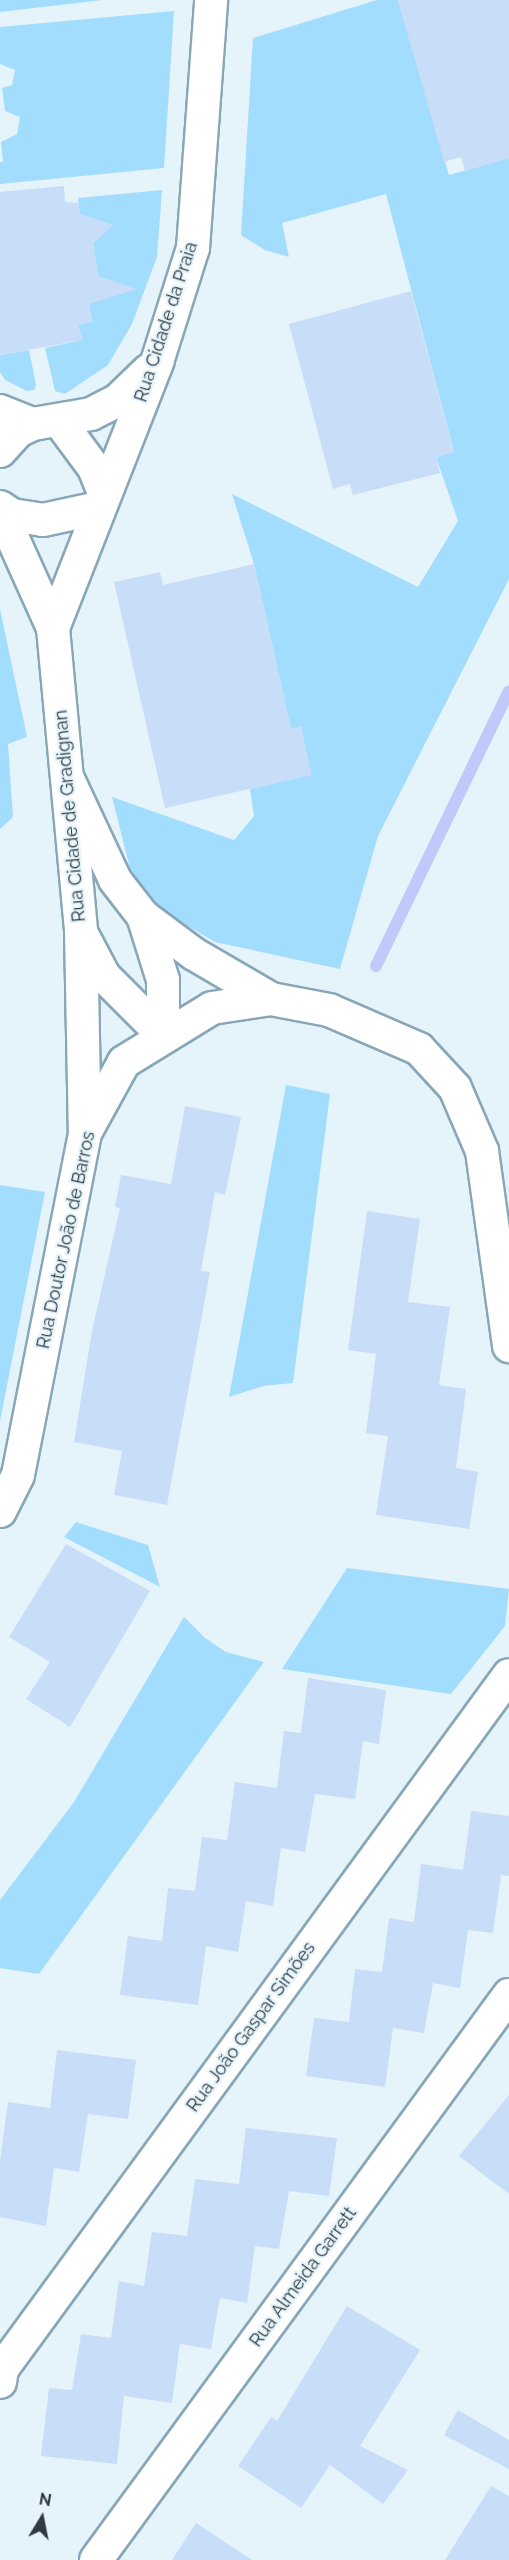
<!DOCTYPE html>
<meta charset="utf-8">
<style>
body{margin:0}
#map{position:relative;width:509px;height:2560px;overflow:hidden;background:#e5f3fa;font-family:Raleway,sans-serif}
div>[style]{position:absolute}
.green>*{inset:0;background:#a2ddfd}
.stream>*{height:12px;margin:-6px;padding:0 6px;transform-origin:6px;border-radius:6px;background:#bfcafb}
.building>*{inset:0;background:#c8ddf8}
.roads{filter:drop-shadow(2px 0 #87a7b9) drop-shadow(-2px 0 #87a7b9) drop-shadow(0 2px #87a7b9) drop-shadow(0 -2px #87a7b9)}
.minor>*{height:32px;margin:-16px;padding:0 16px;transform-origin:16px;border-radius:16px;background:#fff}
span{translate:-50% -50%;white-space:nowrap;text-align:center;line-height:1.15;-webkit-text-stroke:4.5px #e5f3fa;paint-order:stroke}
.street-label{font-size:18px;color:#2e3b42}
.north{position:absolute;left:12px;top:2488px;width:60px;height:60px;-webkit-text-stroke:4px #e5f3fa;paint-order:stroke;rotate:10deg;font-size:16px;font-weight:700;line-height:24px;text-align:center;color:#2e3b42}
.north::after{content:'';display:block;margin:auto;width:21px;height:27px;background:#2e3b42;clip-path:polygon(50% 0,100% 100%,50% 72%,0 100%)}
</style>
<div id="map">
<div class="green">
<div style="clip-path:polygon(0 0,103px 0,0 12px)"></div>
<div style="clip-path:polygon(377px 0,398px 0,449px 175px,509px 158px,509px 579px,378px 836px,340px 969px,215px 942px,137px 896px,112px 797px,234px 840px,254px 816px,250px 789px,311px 775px,300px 727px,291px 729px,254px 564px,232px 494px,418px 587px,458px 521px,436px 457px,454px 452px,386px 194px,282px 223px,289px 257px,265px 250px,241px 235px,253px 38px)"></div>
<div style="clip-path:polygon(174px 11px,164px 168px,0 184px,0 162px,3px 162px,1px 142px,17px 134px,20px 117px,5px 111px,2px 88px,12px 85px,15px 70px,0 64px,0 27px)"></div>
<div style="clip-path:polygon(162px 190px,157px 257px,132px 324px,108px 365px,65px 394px,55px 391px,45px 348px,82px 340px,78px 324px,92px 322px,89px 304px,98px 276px,93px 243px,105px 232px,80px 218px,78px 198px)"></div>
<div style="clip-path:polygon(29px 350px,36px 385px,34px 390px,27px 391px,5px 380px,0 372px,0 355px)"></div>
<div style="clip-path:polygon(0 609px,27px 737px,8px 744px,13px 817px,0 829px)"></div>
<div style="clip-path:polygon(286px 1085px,330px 1094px,293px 1383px,263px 1386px,229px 1397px)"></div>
<div style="clip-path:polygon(0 1185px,45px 1192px,0 1421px)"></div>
<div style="clip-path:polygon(76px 1522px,148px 1545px,160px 1587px,64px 1537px)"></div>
<div style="clip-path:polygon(347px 1568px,509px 1589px,505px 1626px,451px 1694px,282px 1669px)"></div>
<div style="clip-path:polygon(184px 1617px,205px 1638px,226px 1652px,264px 1662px,39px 1974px,0 1968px,0 1900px,74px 1802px)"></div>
</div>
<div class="stream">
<div style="left:376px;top:966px;width:305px;rotate:-64.2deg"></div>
</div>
<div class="building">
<div style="clip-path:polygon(398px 0,509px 0,509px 158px,465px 171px,461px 157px,444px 162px)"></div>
<div style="clip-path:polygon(64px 186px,65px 202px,78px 203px,80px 214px,114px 225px,93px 243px,98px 276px,137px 289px,89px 304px,92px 322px,78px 324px,82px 340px,0 355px,0 192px)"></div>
<div style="clip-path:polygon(411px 291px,454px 453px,436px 457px,440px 473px,353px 495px,350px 484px,333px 489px,289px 324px)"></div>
<div style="clip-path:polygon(254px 564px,291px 729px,301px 726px,312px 775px,165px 808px,114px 582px,160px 572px,163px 585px)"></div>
<div style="clip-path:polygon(185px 1106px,241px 1117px,225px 1195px,215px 1192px,201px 1271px,210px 1272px,167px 1505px,114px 1495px,122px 1451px,74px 1442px,92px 1331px,120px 1208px,115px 1207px,121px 1175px,171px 1184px)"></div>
<div style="clip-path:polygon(367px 1211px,420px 1219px,408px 1302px,450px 1307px,439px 1385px,466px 1389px,456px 1468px,478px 1472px,469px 1529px,376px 1515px,388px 1436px,366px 1433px,376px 1354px,348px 1350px)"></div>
<div style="clip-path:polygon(66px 1544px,150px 1591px,70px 1727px,26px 1699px,50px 1662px,9px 1637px)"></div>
<div style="clip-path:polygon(308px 1678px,386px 1690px,379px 1744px,363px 1741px,355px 1799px,315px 1794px,305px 1852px,281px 1848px,273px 1906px,246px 1901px,238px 1952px,206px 1946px,198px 2005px,120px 1995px,128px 1936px,162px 1941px,168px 1888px,195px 1891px,202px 1837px,227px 1840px,235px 1782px,277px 1788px,284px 1731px,301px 1733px)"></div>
<div style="clip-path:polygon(471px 1811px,509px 1816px,509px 1876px,501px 1875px,493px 1933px,468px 1930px,460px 1988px,433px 1983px,424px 2033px,393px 2028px,385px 2087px,306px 2076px,314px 2018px,349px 2022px,355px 1969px,382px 1972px,389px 1918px,414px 1922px,421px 1864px,463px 1870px)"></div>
<div style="clip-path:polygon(57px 2050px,136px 2060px,128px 2119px,88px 2114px,79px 2172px,54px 2168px,46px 2226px,0 2217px,0 2160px,8px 2102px,50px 2108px)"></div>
<div style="clip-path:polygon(509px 2095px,509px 2194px,459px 2156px)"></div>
<div style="clip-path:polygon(246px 2128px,337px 2138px,329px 2196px,289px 2191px,279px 2249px,255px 2246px,247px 2303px,220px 2298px,211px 2349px,180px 2344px,172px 2403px,124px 2396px,117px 2464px,41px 2456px,49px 2388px,72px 2390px,81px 2334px,111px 2338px,119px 2281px,144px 2286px,152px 2232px,187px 2236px,195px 2179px,239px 2184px)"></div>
<div style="clip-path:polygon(347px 2306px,420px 2350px,360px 2446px,408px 2470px,383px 2504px,330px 2465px,301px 2508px,238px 2466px,271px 2417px,277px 2421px)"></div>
<div style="clip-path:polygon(458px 2410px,509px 2440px,509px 2469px,444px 2435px)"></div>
<div style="clip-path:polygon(491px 2486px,509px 2496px,509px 2560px,445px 2560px)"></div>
<div style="clip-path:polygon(196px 2523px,252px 2560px,172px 2560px)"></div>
</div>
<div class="roads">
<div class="minor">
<div style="left:0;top:411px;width:35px;rotate:22deg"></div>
<div style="left:33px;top:424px;width:59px;rotate:-9.8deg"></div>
<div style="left:91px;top:414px;width:30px;rotate:-27deg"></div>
<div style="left:118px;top:400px;width:42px;rotate:-44deg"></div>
<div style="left:60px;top:422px;width:57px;rotate:53.5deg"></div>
<div style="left:94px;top:468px;width:27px;rotate:68deg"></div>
<div style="left:0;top:451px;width:27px;rotate:-48deg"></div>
<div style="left:18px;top:431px;width:17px;rotate:-25deg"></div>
<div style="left:0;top:507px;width:14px;rotate:34deg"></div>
<div style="left:12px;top:515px;width:31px;rotate:9deg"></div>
<div style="left:43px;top:520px;width:56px;rotate:-12.3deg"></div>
<div style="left:0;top:510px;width:129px;rotate:65.8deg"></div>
<div style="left:53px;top:628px;width:305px;rotate:84.7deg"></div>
<div style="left:81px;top:932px;width:201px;rotate:88.9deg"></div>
<div style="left:53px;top:628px;width:286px;rotate:-68.6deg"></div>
<div style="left:157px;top:362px;width:120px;rotate:-72.5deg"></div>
<div style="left:193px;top:248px;width:249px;rotate:-85.8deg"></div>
<div style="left:68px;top:779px;width:111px;rotate:65deg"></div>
<div style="left:115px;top:880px;width:46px;rotate:52.1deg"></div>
<div style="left:143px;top:916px;width:64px;rotate:36.7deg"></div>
<div style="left:194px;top:954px;width:89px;rotate:30.3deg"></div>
<div style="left:271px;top:999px;width:59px;rotate:10.7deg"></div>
<div style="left:329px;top:1010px;width:98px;rotate:23.4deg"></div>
<div style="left:419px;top:1049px;width:53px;rotate:47.3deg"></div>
<div style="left:455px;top:1088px;width:69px;rotate:66.8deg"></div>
<div style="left:482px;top:1151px;width:197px;rotate:82.1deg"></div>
<div style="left:143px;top:916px;width:67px;rotate:72.6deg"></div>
<div style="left:163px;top:980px;width:55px;rotate:90deg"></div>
<div style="left:84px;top:938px;width:43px;rotate:62.2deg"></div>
<div style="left:104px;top:976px;width:83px;rotate:45deg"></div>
<div style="left:0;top:1511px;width:40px;rotate:-63.4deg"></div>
<div style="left:18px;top:1475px;width:349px;rotate:-78.9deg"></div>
<div style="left:85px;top:1133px;width:81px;rotate:-61.2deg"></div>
<div style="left:124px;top:1062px;width:103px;rotate:-31.5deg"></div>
<div style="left:212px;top:1008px;width:60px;rotate:-8.7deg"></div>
<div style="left:0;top:2382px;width:13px;rotate:-81deg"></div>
<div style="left:2px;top:2369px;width:859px;rotate:-53.85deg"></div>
<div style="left:96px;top:2560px;width:700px;rotate:-53.83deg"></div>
</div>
</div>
<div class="street-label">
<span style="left:166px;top:322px;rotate:-72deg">Rua Cidade da Praia</span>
<span style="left:70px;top:816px;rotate:-95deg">Rua Cidade de Gradignan</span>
<span style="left:66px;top:1240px;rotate:-78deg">Rua Doutor João de Barros</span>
<span style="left:251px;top:2027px;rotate:-54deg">Rua João Gaspar Simões</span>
<span style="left:303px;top:2277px;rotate:-54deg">Rua Almeida Garrett</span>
</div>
<div class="north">N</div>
</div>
